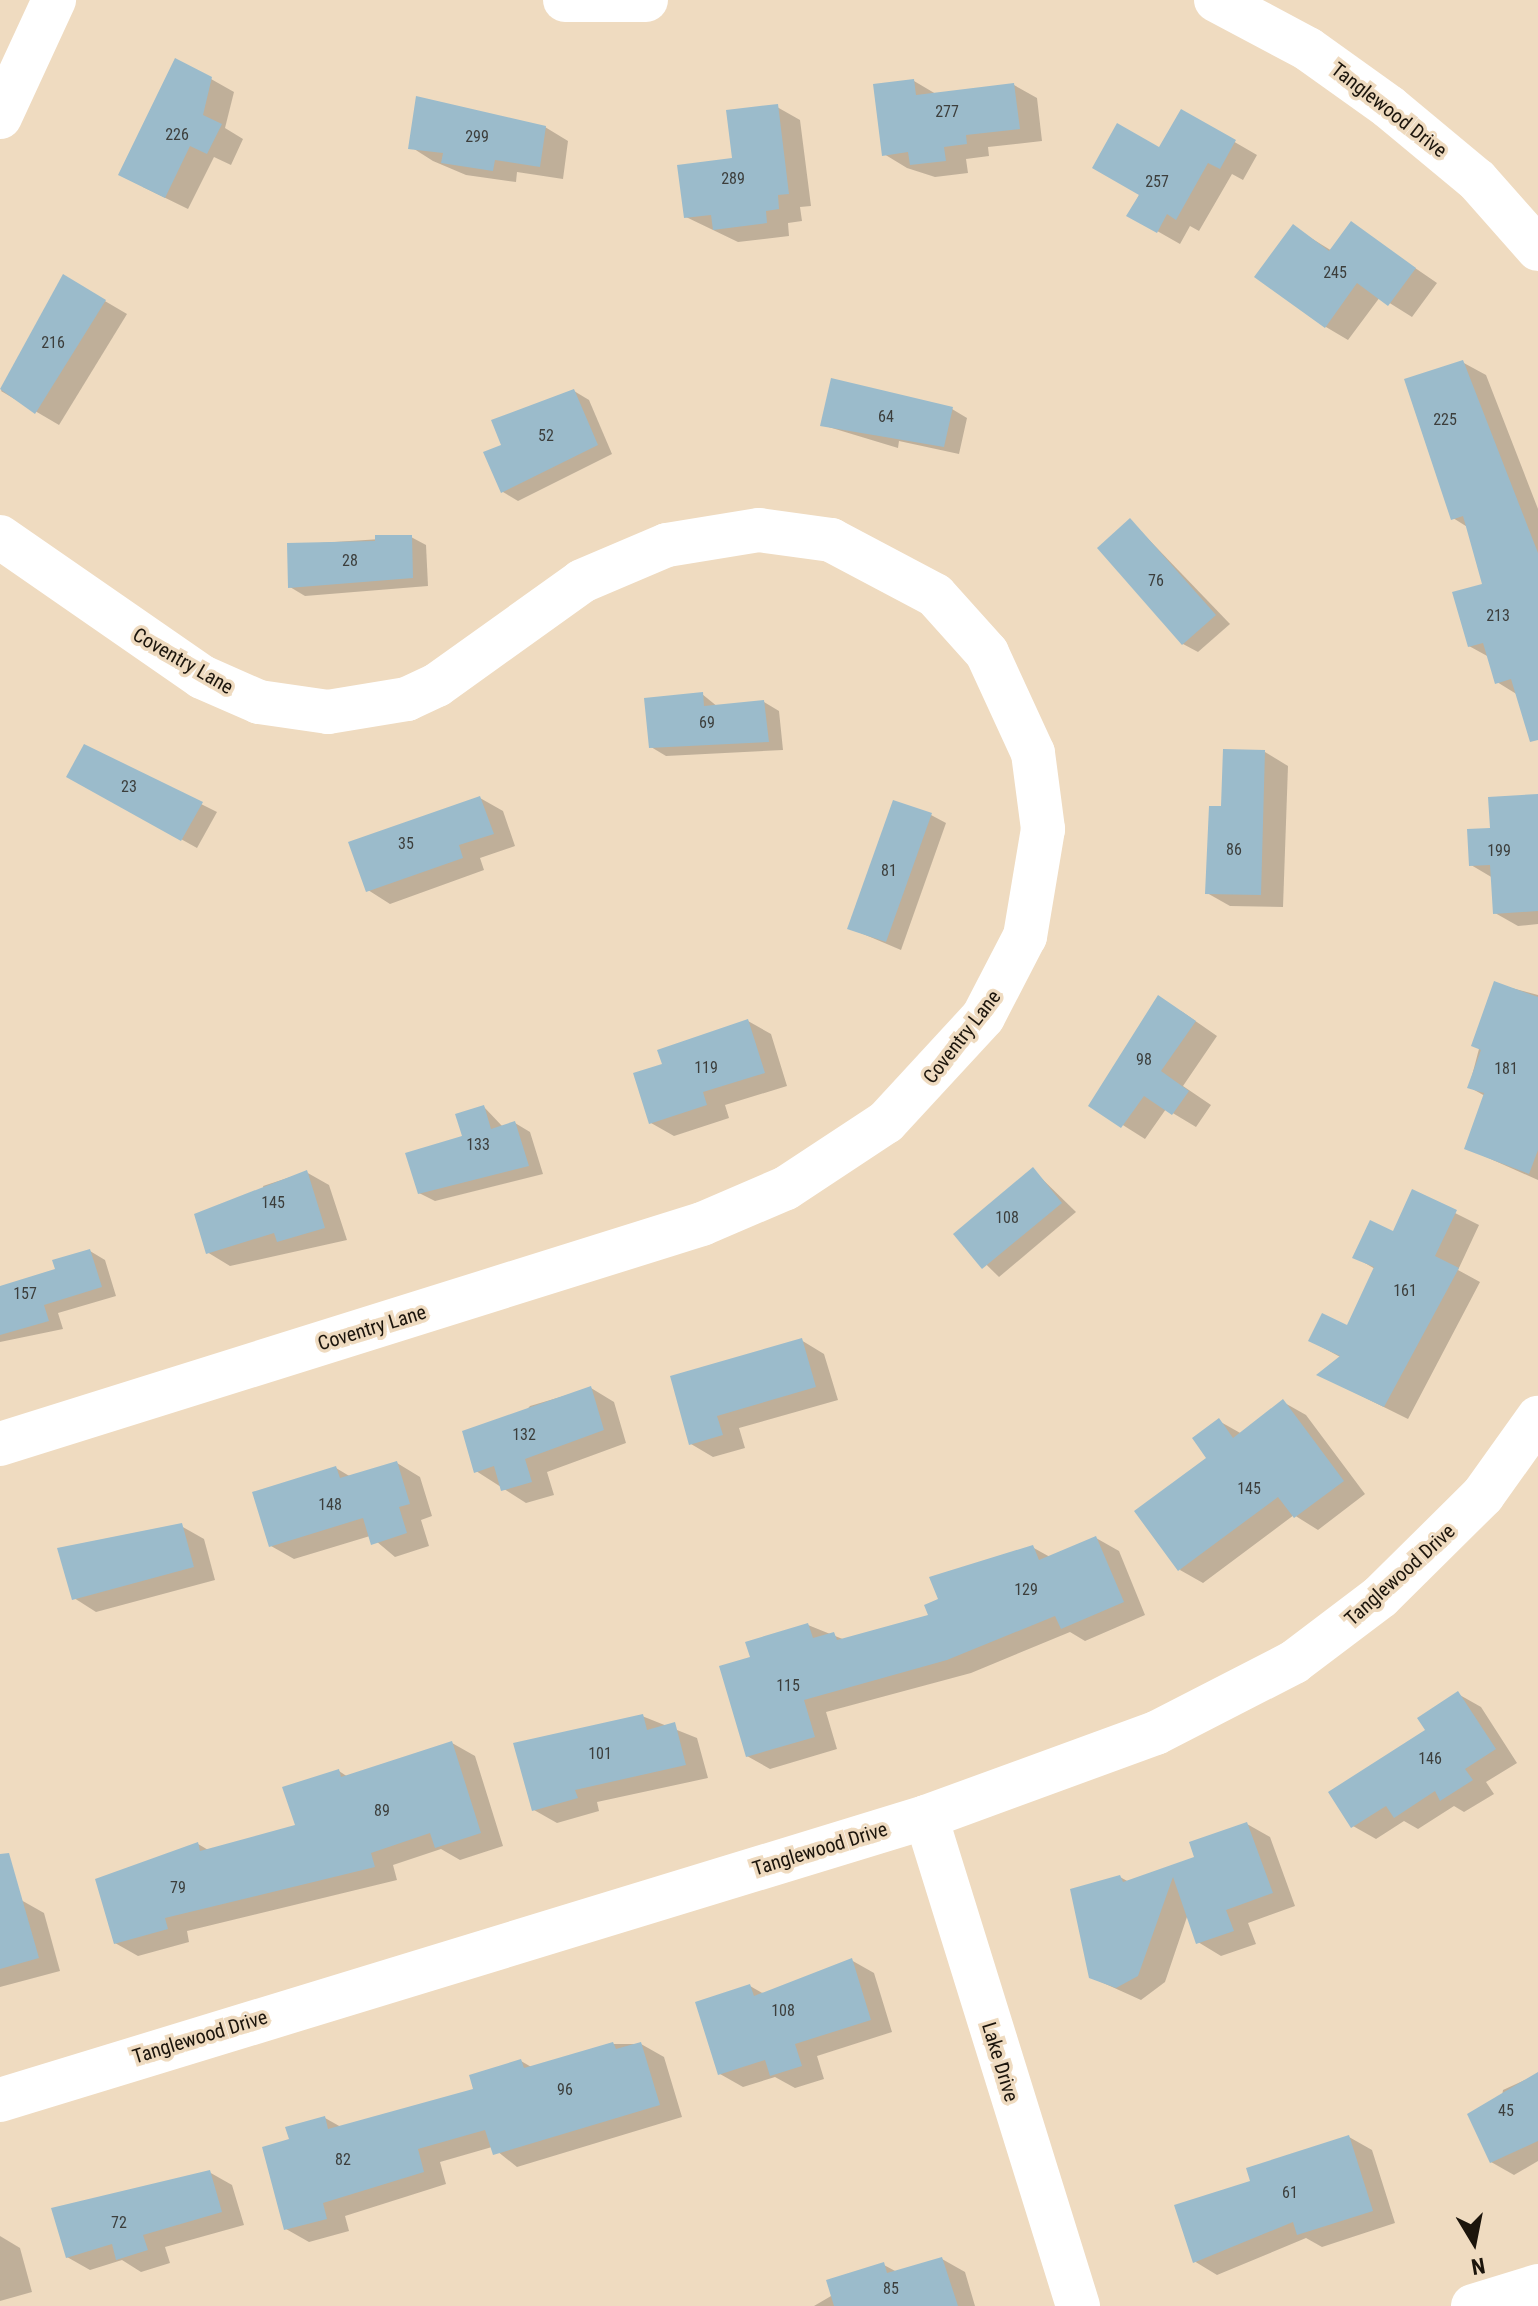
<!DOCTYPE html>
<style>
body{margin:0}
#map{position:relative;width:1538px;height:2306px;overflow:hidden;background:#efdbc0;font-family:"Roboto Condensed",sans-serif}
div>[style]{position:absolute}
.shadow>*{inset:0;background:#0003}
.building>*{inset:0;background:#9bbbcb}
.minor>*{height:44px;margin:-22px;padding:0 22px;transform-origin:22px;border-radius:22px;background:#fff}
span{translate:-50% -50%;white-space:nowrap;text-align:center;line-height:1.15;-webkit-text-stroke:7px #efdbc0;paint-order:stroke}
.number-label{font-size:16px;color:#3c3e3c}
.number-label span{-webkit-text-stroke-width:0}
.street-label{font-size:20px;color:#1c150c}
.north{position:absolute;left:1434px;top:2202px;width:80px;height:80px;-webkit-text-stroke:6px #efdbc0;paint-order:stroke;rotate:170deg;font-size:22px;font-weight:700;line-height:32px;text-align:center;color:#1c150c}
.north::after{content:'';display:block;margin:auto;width:28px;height:36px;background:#1c150c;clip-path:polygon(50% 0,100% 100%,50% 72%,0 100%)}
</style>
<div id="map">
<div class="shadow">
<div style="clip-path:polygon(211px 79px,234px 92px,225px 128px,243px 139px,231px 165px,214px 157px,188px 209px,143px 187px)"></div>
<div style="clip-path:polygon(914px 81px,936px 94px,1014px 85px,1037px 98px,1042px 141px,988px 147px,989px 156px,966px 159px,968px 173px,935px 177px,907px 168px,884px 154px)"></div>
<div style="clip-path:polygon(418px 98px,545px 127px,568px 141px,563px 179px,517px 172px,516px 182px,466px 175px,433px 161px,411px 147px)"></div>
<div style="clip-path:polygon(777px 107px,800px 120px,811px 206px,800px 207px,802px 221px,788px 223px,789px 236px,738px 242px,686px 217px)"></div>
<div style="clip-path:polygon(1181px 111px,1257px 155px,1243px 180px,1232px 174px,1199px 231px,1190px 226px,1180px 244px,1129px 215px)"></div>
<div style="clip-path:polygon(1351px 224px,1437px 283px,1412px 317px,1380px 297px,1348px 340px,1326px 327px,1293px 227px,1332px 251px)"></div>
<div style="clip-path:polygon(64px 277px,127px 314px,59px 425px,1px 391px)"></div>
<div style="clip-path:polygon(1462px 362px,1486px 375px,1538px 509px,1538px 727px,1518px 695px,1497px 682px,1489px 657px,1469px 646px,1485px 585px,1469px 528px,1453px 518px)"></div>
<div style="clip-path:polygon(574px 391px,589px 400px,612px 454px,518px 501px,503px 492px,504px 446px)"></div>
<div style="clip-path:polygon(952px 409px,967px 418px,959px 454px,899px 441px,898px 448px,822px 425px)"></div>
<div style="clip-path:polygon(1131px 521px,1230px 624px,1198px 652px,1183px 644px)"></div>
<div style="clip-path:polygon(411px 537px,426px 545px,428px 586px,305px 596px,290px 587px,289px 545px)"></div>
<div style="clip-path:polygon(702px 694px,718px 707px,764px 702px,779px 711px,783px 750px,666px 756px,651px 747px)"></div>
<div style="clip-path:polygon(85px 746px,217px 812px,197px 848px,68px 776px)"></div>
<div style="clip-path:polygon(1265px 752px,1288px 766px,1283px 907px,1230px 906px,1207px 893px,1223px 808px)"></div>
<div style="clip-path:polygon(1538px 796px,1538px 924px,1518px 926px,1495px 913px,1493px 878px,1471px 865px)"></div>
<div style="clip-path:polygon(480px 798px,503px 811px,515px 846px,480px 858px,484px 870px,390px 904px,368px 890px)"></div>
<div style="clip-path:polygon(931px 815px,946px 823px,901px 950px,849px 928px)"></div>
<div style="clip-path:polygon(1496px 984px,1538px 995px,1538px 1180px,1466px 1148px,1485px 1096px,1469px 1087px)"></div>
<div style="clip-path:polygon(1181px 1011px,1217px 1036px,1183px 1086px,1211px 1105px,1196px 1127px,1166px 1109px,1145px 1139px,1091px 1105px)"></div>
<div style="clip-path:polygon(748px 1021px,771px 1034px,787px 1086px,725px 1105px,729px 1118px,674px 1136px,651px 1123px,664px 1066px)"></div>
<div style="clip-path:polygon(484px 1107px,503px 1127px,515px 1123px,530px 1132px,543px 1174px,435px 1201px,419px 1193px)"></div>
<div style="clip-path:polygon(1033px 1170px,1076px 1212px,999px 1277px,955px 1234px)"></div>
<div style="clip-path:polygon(306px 1172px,329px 1185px,347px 1240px,230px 1266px,207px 1252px,265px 1194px,263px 1186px)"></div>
<div style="clip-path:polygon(1413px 1192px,1479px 1225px,1458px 1270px,1480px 1282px,1408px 1419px,1319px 1375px,1342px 1358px,1311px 1341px,1348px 1328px,1375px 1269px,1355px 1257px,1394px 1233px)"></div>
<div style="clip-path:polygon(90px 1251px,105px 1260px,116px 1296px,58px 1313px,63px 1329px,0 1342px,0 1288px,58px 1271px)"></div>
<div style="clip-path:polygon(801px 1340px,824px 1354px,838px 1400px,739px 1428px,745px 1448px,713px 1457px,691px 1444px,672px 1378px)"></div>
<div style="clip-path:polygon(591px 1388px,614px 1402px,626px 1443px,547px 1472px,554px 1495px,526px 1503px,476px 1471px,530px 1406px)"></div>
<div style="clip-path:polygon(1283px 1402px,1306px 1415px,1365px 1494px,1318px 1530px,1294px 1515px,1203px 1583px,1180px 1570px,1219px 1421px,1242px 1434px)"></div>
<div style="clip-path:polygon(397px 1463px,420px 1477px,432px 1516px,421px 1520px,429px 1546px,395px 1557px,370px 1536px,294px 1559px,271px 1546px,336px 1468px,351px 1477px)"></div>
<div style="clip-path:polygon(181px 1526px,204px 1539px,215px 1580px,96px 1612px,74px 1598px)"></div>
<div style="clip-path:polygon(1096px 1538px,1119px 1551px,1145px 1615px,1085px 1641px,1070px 1632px,971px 1673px,826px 1712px,837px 1749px,770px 1769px,747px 1756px,752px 1658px,808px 1625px,845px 1640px,931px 1616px,1032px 1547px,1050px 1557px)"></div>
<div style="clip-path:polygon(1458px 1694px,1481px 1707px,1517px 1763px,1486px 1782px,1494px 1794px,1464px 1812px,1454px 1806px,1418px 1829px,1404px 1821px,1376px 1839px,1353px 1826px)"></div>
<div style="clip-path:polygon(642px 1716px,697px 1738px,708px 1778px,597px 1802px,599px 1811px,557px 1823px,534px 1810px)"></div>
<div style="clip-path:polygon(452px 1743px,475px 1756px,503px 1846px,460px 1860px,441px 1849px,393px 1865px,397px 1880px,187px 1931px,189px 1942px,138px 1956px,115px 1943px,198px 1844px,210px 1851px,297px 1827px,339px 1771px,348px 1777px)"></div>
<div style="clip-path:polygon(1247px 1824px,1270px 1837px,1295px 1906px,1248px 1923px,1256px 1944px,1221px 1956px,1198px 1942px,1188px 1914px,1165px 1982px,1141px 2000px,1090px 1977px,1120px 1877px,1129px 1882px,1196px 1858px)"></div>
<div style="clip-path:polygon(21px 1900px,44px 1913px,60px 1971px,0 1987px,0 1906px)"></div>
<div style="clip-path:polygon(851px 1960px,874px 1973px,892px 2032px,817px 2056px,824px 2079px,795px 2088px,775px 2077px,743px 2087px,720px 2074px,750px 1986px,764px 1994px)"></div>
<div style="clip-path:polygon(613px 2044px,641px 2044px,664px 2057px,682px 2117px,517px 2167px,492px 2147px,440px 2162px,446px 2184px,345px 2216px,349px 2231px,309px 2242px,286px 2229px,291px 2141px,325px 2118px,341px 2127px,476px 2090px,521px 2061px,533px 2068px)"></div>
<div style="clip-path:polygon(1538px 2074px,1538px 2161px,1514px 2175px,1491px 2162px,1503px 2090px)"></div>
<div style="clip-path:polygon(1349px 2137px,1372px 2150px,1395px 2223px,1322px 2247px,1306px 2238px,1217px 2275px,1194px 2261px,1253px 2182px)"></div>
<div style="clip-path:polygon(209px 2172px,232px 2185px,244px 2225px,165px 2247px,170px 2263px,141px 2272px,122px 2260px,90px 2270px,67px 2257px)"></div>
<div style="clip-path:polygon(0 2236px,20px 2248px,32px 2292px,0 2301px)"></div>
<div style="clip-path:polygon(942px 2259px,965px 2272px,975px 2306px,814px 2306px,884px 2265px,897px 2272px)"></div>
</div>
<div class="building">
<div style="clip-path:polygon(175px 58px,212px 77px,203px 115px,222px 124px,207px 154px,190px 146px,165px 198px,118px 175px)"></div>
<div style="clip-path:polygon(914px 79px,916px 95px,1014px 83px,1020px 129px,966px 135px,967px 144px,944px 147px,946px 161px,910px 165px,908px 152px,882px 156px,873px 84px)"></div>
<div style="clip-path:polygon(416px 96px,546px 126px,540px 167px,495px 160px,493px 171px,441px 163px,443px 153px,408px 149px)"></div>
<div style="clip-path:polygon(778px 104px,789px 194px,778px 195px,779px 209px,766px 211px,767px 223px,713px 230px,711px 215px,684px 218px,677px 165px,732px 158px,726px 110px)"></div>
<div style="clip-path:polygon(1181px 109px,1236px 140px,1220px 169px,1208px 163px,1176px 220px,1167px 214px,1157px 233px,1126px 216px,1139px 195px,1092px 168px,1117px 123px,1159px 147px)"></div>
<div style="clip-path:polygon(1351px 221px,1416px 268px,1388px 306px,1357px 283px,1325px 328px,1254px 277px,1293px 224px,1329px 251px)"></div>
<div style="clip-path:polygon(63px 274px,106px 300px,35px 414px,0 389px)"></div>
<div style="clip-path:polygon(1463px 360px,1538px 553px,1538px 740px,1530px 742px,1511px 679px,1495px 684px,1483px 643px,1468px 647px,1452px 592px,1482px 584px,1463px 516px,1451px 520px,1404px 379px)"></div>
<div style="clip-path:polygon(831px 378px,953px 407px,944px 447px,820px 426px)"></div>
<div style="clip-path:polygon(574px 389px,598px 445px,501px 493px,483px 452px,501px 445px,491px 420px)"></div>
<div style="clip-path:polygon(1130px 518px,1216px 615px,1182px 645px,1097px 548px)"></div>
<div style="clip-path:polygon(375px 535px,412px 535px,413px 578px,288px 588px,287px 543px,375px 541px)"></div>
<div style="clip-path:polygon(703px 692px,704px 706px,764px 700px,769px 742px,649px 748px,644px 698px)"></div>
<div style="clip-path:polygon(84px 744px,203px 802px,181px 841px,66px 777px)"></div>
<div style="clip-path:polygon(1223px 749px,1265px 750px,1261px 895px,1205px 894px,1209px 806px,1221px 806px)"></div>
<div style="clip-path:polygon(1538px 794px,1538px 911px,1493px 914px,1490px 865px,1469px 866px,1467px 829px,1490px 828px,1488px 797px)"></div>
<div style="clip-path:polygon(480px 796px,494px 834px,459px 845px,463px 858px,366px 892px,348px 842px)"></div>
<div style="clip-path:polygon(893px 800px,932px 813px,886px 942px,847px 929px)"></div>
<div style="clip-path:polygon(1494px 981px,1538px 997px,1538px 1150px,1529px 1174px,1464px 1149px,1484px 1093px,1467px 1088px,1481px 1050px,1471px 1046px)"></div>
<div style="clip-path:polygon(1158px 995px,1196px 1021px,1161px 1071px,1189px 1091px,1172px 1115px,1144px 1096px,1121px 1128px,1088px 1106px)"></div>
<div style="clip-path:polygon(748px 1019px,765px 1073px,703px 1092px,707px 1105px,649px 1124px,633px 1073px,662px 1064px,657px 1050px)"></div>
<div style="clip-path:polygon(484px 1105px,491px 1129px,515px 1121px,529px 1166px,418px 1194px,405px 1153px,462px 1136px,455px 1114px)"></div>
<div style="clip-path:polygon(1033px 1167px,1062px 1203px,982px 1269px,953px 1234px)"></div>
<div style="clip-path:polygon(307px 1170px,325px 1228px,277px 1242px,274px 1233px,206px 1254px,194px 1214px)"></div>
<div style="clip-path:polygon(1412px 1189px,1457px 1210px,1435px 1256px,1459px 1268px,1384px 1407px,1316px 1375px,1340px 1356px,1308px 1341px,1322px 1313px,1347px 1325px,1374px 1267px,1352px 1258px,1370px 1220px,1393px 1231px)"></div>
<div style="clip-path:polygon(90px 1249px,102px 1287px,44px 1305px,49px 1321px,0 1335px,0 1286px,55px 1269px,52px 1260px)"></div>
<div style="clip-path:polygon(802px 1338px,816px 1387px,717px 1416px,723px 1435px,689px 1445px,670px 1376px)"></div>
<div style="clip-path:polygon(591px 1386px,604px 1430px,525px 1459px,532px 1482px,501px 1491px,494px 1466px,474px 1473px,462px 1431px)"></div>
<div style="clip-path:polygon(1283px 1399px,1344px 1481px,1294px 1518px,1278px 1497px,1178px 1571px,1134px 1511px,1206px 1458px,1192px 1438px,1219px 1418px,1233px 1438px)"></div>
<div style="clip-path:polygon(397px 1461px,410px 1504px,399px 1507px,407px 1533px,371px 1545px,363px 1518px,269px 1547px,252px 1492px,336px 1466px,340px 1478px)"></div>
<div style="clip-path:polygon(182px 1523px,194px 1567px,72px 1600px,57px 1548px)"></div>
<div style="clip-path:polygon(1096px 1536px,1124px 1602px,1061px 1629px,1055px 1616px,947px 1660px,804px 1700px,815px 1737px,746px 1757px,719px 1666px,750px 1657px,745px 1642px,808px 1623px,813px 1638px,834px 1632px,837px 1640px,928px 1615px,924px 1605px,938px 1599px,929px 1577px,1033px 1545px,1039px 1560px)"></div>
<div style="clip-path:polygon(1458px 1691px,1496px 1749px,1465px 1769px,1473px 1780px,1440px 1801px,1435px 1791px,1394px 1818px,1386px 1806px,1351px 1828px,1328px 1792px,1425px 1730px,1417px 1718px)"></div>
<div style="clip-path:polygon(643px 1714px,647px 1730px,675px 1722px,686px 1765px,575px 1790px,578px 1798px,532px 1811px,513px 1743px)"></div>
<div style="clip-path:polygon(452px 1741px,481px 1833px,435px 1848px,430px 1833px,371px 1853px,375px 1867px,165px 1918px,168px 1929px,114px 1944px,95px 1879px,198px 1842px,200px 1851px,295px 1825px,282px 1787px,339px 1769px,341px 1777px)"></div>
<div style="clip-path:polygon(1247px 1822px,1273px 1893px,1226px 1910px,1234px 1931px,1196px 1944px,1173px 1877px,1138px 1976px,1116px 1988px,1089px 1978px,1070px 1889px,1120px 1875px,1123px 1882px,1194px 1857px,1189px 1842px)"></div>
<div style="clip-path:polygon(9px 1853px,39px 1958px,0 1969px,0 1854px)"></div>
<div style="clip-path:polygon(852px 1958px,871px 2020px,795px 2044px,802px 2066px,770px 2076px,765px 2060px,718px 2075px,695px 2002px,750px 1984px,754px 1996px)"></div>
<div style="clip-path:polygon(613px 2042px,616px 2049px,641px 2042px,660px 2105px,493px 2155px,485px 2130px,418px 2149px,424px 2172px,323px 2203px,327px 2219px,284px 2230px,262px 2147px,289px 2139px,285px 2127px,325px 2116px,328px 2129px,473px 2089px,469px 2075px,521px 2059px,524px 2068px)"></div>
<div style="clip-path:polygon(1538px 2072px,1538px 2141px,1490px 2163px,1467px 2114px)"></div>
<div style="clip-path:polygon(1349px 2135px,1373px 2211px,1297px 2235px,1293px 2222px,1193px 2263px,1174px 2205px,1250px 2181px,1246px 2168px)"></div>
<div style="clip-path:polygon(210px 2170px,222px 2212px,143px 2235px,148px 2250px,116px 2260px,112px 2244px,66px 2258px,51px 2208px)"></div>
<div style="clip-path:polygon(942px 2257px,958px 2306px,834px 2306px,826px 2280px,884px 2262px,887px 2273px)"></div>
</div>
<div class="minor">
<div style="left:565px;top:0;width:81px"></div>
<div style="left:1216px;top:0;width:104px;rotate:28deg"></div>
<div style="left:1308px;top:49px;width:100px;rotate:35.6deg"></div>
<div style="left:1389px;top:107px;width:114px;rotate:39.7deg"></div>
<div style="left:1477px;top:180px;width:92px;rotate:48.5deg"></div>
<div style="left:0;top:117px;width:129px;rotate:-65.2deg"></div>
<div style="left:0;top:537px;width:246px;rotate:34.7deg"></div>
<div style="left:202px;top:677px;width:62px;rotate:23.7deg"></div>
<div style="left:259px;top:702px;width:70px;rotate:8.2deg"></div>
<div style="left:328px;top:712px;width:80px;rotate:-9.3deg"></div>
<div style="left:407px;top:699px;width:33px;rotate:-25deg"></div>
<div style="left:437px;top:685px;width:178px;rotate:-35.6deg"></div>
<div style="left:582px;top:581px;width:92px;rotate:-23deg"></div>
<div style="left:667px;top:545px;width:93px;rotate:-9.3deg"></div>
<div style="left:759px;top:530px;width:73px;rotate:7.9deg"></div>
<div style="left:831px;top:540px;width:118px;rotate:27.9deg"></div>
<div style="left:935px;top:595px;width:78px;rotate:48.1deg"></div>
<div style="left:987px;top:653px;width:110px;rotate:65.3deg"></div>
<div style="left:1033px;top:753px;width:77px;rotate:82.5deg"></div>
<div style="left:1043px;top:829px;width:109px;rotate:99.5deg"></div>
<div style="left:1025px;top:936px;width:91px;rotate:117.4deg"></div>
<div style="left:983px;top:1017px;width:143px;rotate:132.7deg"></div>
<div style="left:886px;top:1122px;width:120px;rotate:146.6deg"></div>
<div style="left:786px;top:1188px;width:91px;rotate:156.8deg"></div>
<div style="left:702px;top:1224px;width:736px;rotate:162.6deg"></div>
<div style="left:926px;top:1817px;width:512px;rotate:72.73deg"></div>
<div style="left:0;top:2100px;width:968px;rotate:-16.99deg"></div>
<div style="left:926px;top:1817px;width:245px;rotate:-20.1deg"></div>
<div style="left:1156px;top:1733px;width:155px;rotate:-27.2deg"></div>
<div style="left:1294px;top:1662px;width:108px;rotate:-37.1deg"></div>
<div style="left:1380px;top:1597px;width:145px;rotate:-44.7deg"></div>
<div style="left:1483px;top:1495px;width:95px;rotate:-54.5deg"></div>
<div style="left:1473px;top:2306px;width:68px;rotate:-17.1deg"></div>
</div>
<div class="number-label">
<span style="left:947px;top:112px">277</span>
<span style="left:177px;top:135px">226</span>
<span style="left:477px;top:137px">299</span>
<span style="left:733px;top:179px">289</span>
<span style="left:1157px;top:182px">257</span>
<span style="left:1335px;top:273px">245</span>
<span style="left:53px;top:343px">216</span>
<span style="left:886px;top:417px">64</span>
<span style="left:1445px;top:420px">225</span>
<span style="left:546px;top:436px">52</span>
<span style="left:350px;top:561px">28</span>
<span style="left:1156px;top:581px">76</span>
<span style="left:1498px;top:616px">213</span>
<span style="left:707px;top:723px">69</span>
<span style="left:129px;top:787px">23</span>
<span style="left:406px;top:844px">35</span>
<span style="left:1234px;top:850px">86</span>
<span style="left:1499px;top:851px">199</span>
<span style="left:889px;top:871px">81</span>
<span style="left:1144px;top:1060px">98</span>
<span style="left:706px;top:1068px">119</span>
<span style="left:1506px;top:1069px">181</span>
<span style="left:478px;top:1145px">133</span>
<span style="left:273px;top:1203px">145</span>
<span style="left:1007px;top:1218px">108</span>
<span style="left:1405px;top:1291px">161</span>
<span style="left:25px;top:1294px">157</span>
<span style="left:524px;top:1435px">132</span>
<span style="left:1249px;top:1489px">145</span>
<span style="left:330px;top:1505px">148</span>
<span style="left:1026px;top:1590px">129</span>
<span style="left:788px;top:1686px">115</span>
<span style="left:600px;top:1754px">101</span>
<span style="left:1430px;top:1759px">146</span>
<span style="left:382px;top:1811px">89</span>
<span style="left:178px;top:1888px">79</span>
<span style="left:783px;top:2011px">108</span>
<span style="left:565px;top:2090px">96</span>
<span style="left:1506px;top:2111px">45</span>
<span style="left:343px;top:2160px">82</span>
<span style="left:1290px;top:2193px">61</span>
<span style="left:119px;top:2223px">72</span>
<span style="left:891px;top:2289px">85</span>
</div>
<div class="street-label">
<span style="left:1389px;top:110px;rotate:38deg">Tanglewood Drive</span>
<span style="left:183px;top:661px;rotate:30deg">Coventry Lane</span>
<span style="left:962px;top:1037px;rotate:-52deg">Coventry Lane</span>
<span style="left:372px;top:1328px;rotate:-17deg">Coventry Lane</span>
<span style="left:1400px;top:1575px;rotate:-42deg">Tanglewood Drive</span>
<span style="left:820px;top:1849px;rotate:-17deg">Tanglewood Drive</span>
<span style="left:200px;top:2037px;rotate:-17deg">Tanglewood Drive</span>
<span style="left:1000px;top:2062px;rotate:73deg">Lake Drive</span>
</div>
<div class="north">N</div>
</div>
